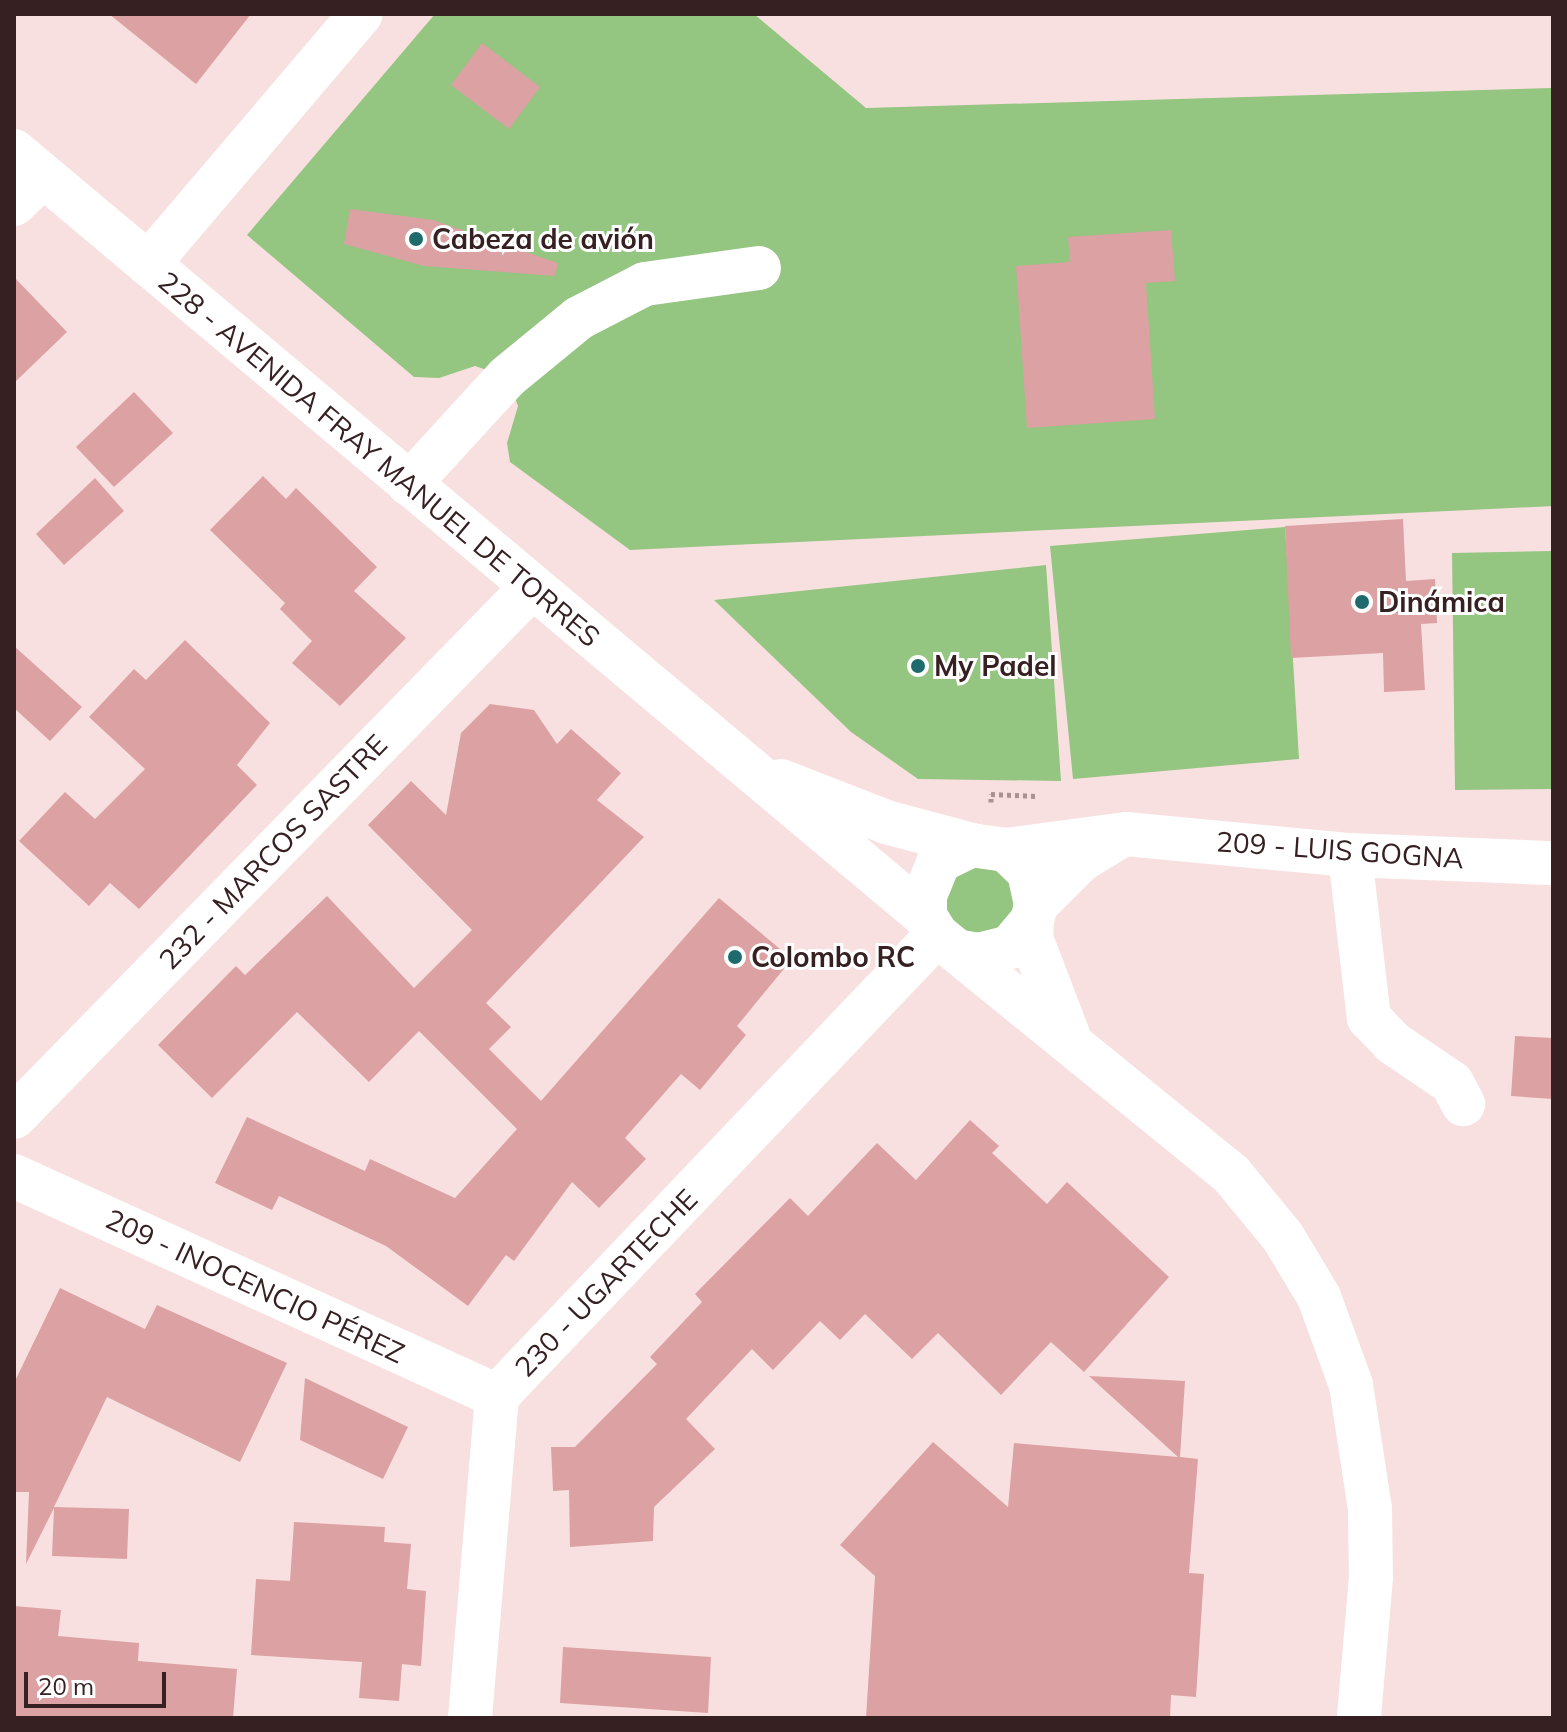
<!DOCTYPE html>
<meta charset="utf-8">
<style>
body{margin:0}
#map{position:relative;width:1567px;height:1732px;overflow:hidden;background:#f9e0e0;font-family:Mulish,sans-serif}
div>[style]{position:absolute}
.green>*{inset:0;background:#94c581}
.round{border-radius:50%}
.building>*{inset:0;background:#dca1a3}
.path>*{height:5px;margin-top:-2.5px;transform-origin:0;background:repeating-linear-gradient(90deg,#a99191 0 4px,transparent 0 8px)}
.minor>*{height:44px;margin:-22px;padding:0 22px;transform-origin:22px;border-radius:22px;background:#fff}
.major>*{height:44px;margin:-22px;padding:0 22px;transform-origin:22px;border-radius:22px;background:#fff}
.dots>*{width:22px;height:22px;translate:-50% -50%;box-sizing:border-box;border:4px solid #fff;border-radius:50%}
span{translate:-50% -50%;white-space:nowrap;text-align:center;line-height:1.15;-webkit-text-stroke:6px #fff;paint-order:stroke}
.poi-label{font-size:28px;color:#372021;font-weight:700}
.left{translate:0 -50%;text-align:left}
.street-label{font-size:28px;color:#372021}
.frame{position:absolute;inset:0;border:16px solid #372021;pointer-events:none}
.scale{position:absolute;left:24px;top:1672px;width:142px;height:36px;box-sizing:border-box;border:4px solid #372021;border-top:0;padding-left:10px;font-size:24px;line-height:28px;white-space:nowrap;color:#372021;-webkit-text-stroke:6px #fff;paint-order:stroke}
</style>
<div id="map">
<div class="green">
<div style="clip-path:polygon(435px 14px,754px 14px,866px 108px,1553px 88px,1553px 506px,630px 550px,510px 462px,507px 443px,518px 406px,507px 377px,475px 366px,439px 378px,414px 377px,247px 235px)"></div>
<div style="clip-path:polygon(1285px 527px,1299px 759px,1073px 779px,1050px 546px)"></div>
<div style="clip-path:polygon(1553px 551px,1553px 789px,1455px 790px,1452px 553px)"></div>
<div style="clip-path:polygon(1046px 565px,1061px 781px,918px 779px,851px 732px,714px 600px)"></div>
<div class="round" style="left:945px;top:864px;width:70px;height:70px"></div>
</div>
<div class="building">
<div style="clip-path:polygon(109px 14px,251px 14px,196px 84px)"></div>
<div style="clip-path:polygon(482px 43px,540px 87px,509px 129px,451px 85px)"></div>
<div style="clip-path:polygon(350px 209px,433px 220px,558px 263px,555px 276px,424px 266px,344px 244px)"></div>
<div style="clip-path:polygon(1171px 230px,1175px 281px,1146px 283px,1155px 419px,1027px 428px,1016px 266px,1070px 262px,1068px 237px)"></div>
<div style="clip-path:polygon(14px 277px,67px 332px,14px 383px)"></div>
<div style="clip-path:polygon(134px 392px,173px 433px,114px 487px,76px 447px)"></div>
<div style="clip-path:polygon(263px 476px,286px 499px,296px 488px,377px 567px,354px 591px,406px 638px,340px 706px,292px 663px,312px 641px,280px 609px,285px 603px,210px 530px)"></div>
<div style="clip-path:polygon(95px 478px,124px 511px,64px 565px,36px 534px)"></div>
<div style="clip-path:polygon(1403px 519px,1406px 581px,1435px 579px,1437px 623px,1421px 624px,1425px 690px,1384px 692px,1383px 653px,1291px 658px,1285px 526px)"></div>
<div style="clip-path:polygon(185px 640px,270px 723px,237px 765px,257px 785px,139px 909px,110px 883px,89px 906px,19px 841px,65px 792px,95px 819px,145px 769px,89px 717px,134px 669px,146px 680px)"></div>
<div style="clip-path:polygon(14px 646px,82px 707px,50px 741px,14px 708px)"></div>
<div style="clip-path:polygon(490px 704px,534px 710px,557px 744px,571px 729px,621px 773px,597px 800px,644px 837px,486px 1003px,511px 1027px,489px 1049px,541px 1101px,719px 898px,792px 959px,737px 1026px,746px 1035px,700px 1090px,681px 1074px,625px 1138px,646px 1159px,599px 1208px,572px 1182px,514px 1261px,506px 1255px,468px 1306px,386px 1246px,279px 1196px,272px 1210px,215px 1183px,247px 1117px,365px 1171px,370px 1159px,455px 1198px,517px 1129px,419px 1031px,369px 1082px,297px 1012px,212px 1098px,158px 1045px,236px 966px,245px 975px,327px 896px,414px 988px,472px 930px,368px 825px,411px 781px,446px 815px,461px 733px)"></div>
<div style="clip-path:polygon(1515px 1036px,1553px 1038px,1553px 1099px,1511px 1096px)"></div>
<div style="clip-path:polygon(970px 1120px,999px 1146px,992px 1153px,1047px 1204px,1067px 1182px,1169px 1277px,1084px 1372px,1051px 1342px,1001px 1395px,938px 1333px,912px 1359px,865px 1314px,840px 1340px,820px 1321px,773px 1370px,752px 1349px,686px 1419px,715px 1449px,654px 1507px,653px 1541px,570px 1547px,569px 1490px,553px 1491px,551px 1447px,575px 1447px,657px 1364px,650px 1357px,702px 1302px,695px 1294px,790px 1198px,808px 1216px,877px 1143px,916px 1180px)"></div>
<div style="clip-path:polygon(60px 1288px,145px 1329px,157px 1305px,287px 1363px,240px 1462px,107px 1397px,54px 1507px,129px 1509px,127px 1559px,52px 1556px,54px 1508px,26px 1564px,29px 1492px,14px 1492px,14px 1383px)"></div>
<div style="clip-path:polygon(1089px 1376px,1185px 1381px,1180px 1457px,1198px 1459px,1189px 1573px,1204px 1574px,1196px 1697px,1171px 1695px,1170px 1718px,866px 1718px,875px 1576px,840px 1545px,933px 1442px,1008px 1507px,1014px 1443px,1178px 1457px)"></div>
<div style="clip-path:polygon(305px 1378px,408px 1427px,383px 1479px,300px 1440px)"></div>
<div style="clip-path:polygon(294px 1522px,385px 1527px,384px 1542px,411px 1544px,407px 1589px,426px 1591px,421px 1666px,402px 1664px,399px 1701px,359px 1698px,362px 1662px,251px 1655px,256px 1579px,290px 1581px)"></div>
<div style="clip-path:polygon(14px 1606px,61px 1610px,58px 1636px,139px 1643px,138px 1661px,237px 1669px,233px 1718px,14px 1718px)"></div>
<div style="clip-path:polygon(563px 1647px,711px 1657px,708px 1713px,560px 1703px)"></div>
</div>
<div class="path">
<div style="left:991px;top:802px;width:8px;rotate:-90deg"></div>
<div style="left:991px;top:794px;width:45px;rotate:2.5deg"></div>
</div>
<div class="minor">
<div style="left:14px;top:204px;width:40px;rotate:-44deg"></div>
<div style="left:148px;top:264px;width:328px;rotate:-49.6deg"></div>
<div style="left:409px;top:484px;width:145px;rotate:-47.5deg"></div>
<div style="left:507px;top:377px;width:93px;rotate:-39.3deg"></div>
<div style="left:579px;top:318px;width:74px;rotate:-27.3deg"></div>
<div style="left:645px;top:284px;width:115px;rotate:-8deg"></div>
<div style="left:1006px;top:850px;width:121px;rotate:-7.6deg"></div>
<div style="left:1126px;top:834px;width:225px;rotate:5.4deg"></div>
<div style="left:1350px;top:855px;width:203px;rotate:2.3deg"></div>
<div style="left:1350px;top:855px;width:164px;rotate:83.4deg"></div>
<div style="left:1369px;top:1018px;width:35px;rotate:46deg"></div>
<div style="left:1393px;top:1043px;width:71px;rotate:34.1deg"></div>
<div style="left:1452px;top:1083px;width:24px;rotate:62deg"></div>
<div style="left:1036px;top:905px;width:64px;rotate:-45deg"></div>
<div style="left:1081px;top:860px;width:42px;rotate:-31.4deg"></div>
<div style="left:14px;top:1117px;width:740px;rotate:-45.66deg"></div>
<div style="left:14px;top:1176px;width:531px;rotate:24.49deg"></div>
<div style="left:470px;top:1718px;width:323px;rotate:-85.2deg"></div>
<div style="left:497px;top:1396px;width:637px;rotate:-46.34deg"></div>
</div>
<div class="major">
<div style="left:14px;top:151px;width:1190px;rotate:40.02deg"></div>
<div style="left:781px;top:781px;width:113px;rotate:21.3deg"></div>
<div style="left:886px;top:822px;width:89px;rotate:15deg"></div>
<div style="left:1032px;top:921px;width:17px;rotate:93deg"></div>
<div style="left:1031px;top:938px;width:104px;rotate:69.1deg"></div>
<div style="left:961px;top:952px;width:17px;rotate:10deg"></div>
<div style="left:978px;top:955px;width:33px;rotate:-14deg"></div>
<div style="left:1010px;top:947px;width:34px;rotate:-50deg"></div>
<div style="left:1032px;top:921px;width:16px;rotate:-76deg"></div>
<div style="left:1036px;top:905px;width:34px;rotate:-102deg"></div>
<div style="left:1029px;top:872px;width:32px;rotate:-136deg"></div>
<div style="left:1006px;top:850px;width:34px;rotate:-172deg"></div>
<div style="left:972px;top:845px;width:37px;rotate:154deg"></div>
<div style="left:939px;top:861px;width:38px;rotate:112deg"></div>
<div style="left:925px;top:896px;width:20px;rotate:90deg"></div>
<div style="left:925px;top:916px;width:22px;rotate:58deg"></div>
<div style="left:937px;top:935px;width:380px;rotate:39.1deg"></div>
<div style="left:1232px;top:1175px;width:80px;rotate:50.6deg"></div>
<div style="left:1283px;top:1237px;width:70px;rotate:59deg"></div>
<div style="left:1319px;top:1297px;width:94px;rotate:70deg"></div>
<div style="left:1351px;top:1385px;width:125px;rotate:81.3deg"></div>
<div style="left:1370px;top:1509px;width:68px;rotate:89.2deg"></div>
<div style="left:1371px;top:1577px;width:142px;rotate:94.9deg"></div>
</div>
<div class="dots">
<div style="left:416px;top:239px;background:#1e6a6c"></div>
<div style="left:1362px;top:602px;background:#1e6a6c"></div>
<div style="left:918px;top:666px;background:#1e6a6c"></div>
<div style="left:735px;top:957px;background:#1e6a6c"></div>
</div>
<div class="poi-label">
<span class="left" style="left:432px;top:239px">Cabeza de avión</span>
<span class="left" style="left:1378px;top:602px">Dinámica</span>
<span class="left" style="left:934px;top:666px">My Padel</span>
<span class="left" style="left:751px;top:957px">Colombo RC</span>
</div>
<div class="street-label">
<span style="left:379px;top:459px;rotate:40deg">228 - AVENIDA FRAY MANUEL DE TORRES</span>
<span style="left:1340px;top:850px;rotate:4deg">209 - LUIS GOGNA</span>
<span style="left:273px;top:852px;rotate:-46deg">232 - MARCOS SASTRE</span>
<span style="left:606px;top:1283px;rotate:-46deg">230 - UGARTECHE</span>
<span style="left:255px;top:1286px;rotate:25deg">209 - INOCENCIO PÉREZ</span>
</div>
<div class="frame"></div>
<div class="scale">20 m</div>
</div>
